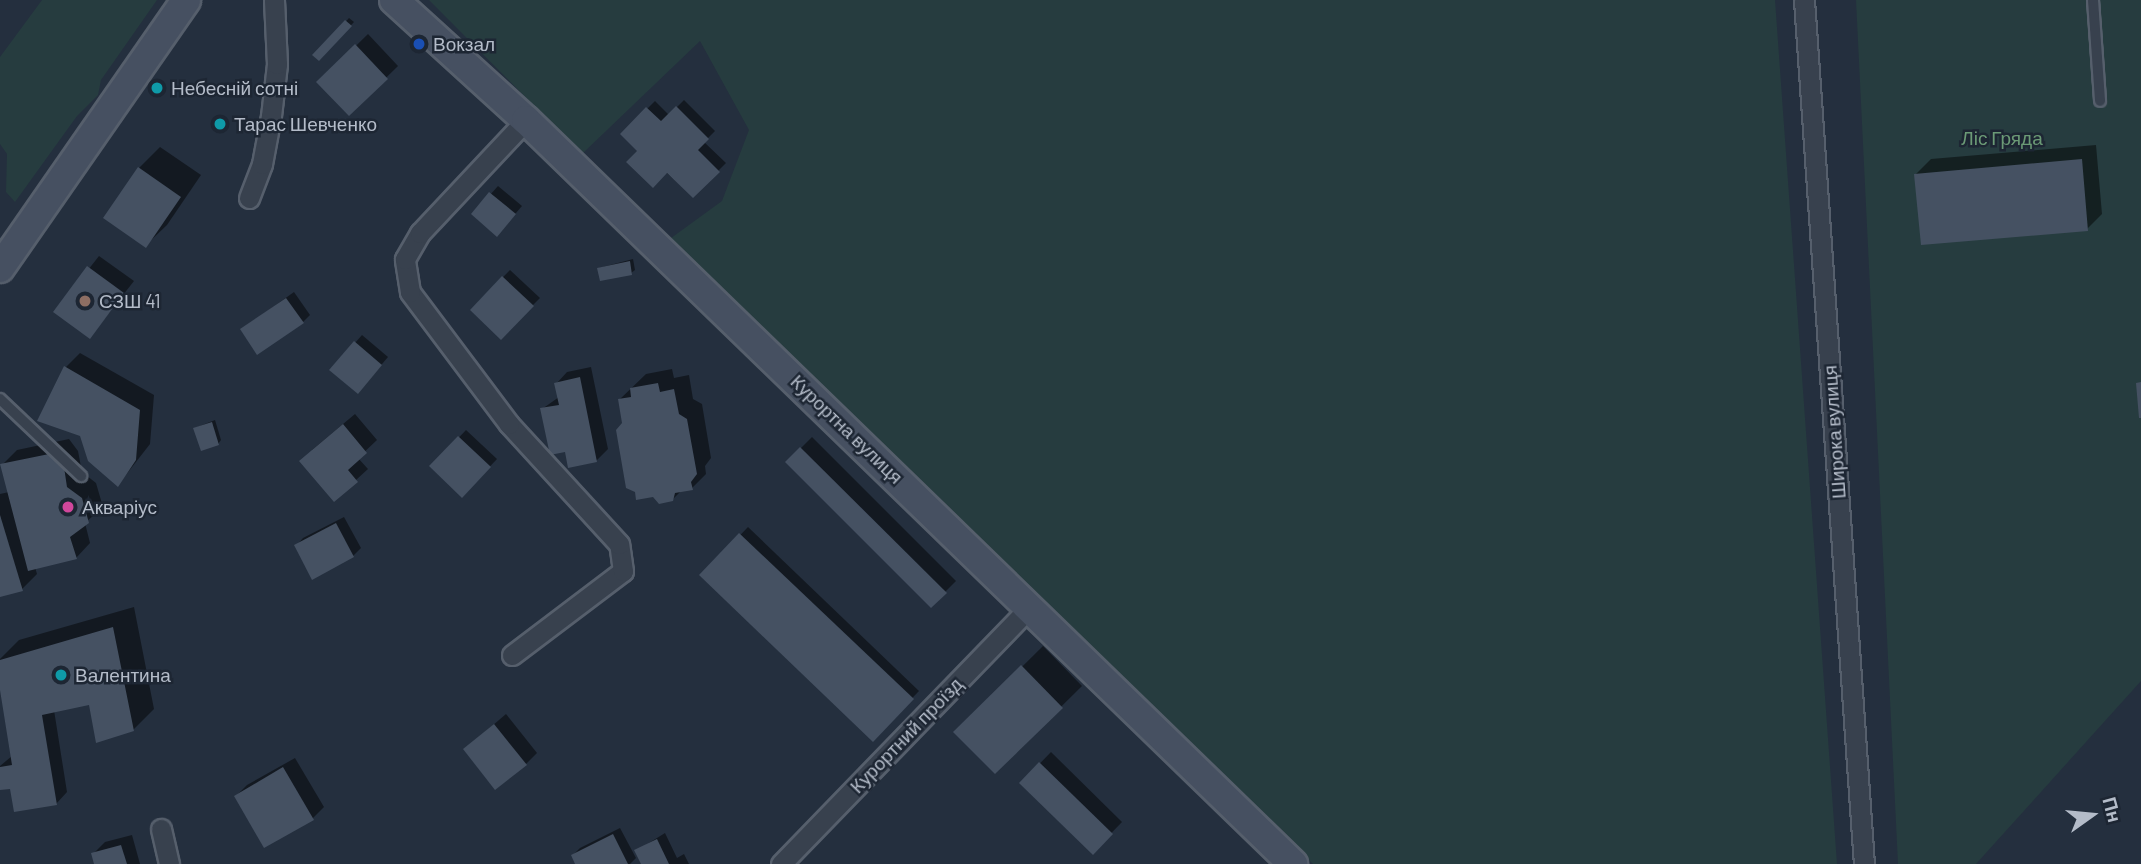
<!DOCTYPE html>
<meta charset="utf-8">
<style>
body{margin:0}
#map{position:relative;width:2141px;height:864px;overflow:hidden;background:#242f3e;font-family:Barlow,sans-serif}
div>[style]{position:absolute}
.green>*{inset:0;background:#263c3f}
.shadow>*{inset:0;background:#0007}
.building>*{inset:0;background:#455162}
.roads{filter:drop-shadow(2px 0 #565f6c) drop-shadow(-2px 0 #565f6c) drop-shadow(0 2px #565f6c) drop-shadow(0 -2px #565f6c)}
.lane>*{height:10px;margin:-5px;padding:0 5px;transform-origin:5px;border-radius:5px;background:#38414e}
.street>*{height:19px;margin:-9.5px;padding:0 9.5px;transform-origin:9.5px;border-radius:9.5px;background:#38414e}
.secondary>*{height:28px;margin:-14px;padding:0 14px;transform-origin:14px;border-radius:14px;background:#465061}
.dots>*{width:19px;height:19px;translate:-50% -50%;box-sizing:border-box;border:4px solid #1d2633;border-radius:50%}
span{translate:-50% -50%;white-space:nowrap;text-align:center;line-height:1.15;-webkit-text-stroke:5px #1d2633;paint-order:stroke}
.poi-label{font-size:19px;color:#b4bcc9}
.left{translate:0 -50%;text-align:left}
.park-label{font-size:19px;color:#6b9a76}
.street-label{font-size:19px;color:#b4bcc9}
.north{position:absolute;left:2057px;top:780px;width:70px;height:70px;-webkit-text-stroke:5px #1d2633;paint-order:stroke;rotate:75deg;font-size:19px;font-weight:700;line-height:28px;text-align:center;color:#b4bcc9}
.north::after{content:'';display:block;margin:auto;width:24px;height:32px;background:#b4bcc9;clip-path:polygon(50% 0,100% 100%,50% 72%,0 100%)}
</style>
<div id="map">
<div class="green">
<div style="clip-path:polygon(42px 0,157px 0,101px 80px,98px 95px,77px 116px,15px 202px,6px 192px,7px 154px,0 144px,0 57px)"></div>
<div style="clip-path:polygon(429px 0,1775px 0,1837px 864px,1313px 864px,667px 241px,722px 201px,749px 130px,700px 41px,582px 154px)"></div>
<div style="clip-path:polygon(1856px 0,2141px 0,2141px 681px,1976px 864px,1898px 864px)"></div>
</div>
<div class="shadow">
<div style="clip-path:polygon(349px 18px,354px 22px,319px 59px,315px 55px)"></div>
<div style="clip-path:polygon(368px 34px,398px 66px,349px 114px,319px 82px)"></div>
<div style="clip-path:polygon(684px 100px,715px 131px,704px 142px,726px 163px,693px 196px,622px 134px,655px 101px,669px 115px)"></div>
<div style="clip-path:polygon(2096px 145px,2102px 214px,2087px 229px,1916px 174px,1931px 159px)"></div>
<div style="clip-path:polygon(160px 147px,201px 175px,167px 225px,146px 245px,139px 168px)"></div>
<div style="clip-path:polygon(498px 186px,522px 206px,504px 227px,473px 214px)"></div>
<div style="clip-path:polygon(99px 256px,134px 281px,90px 337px,55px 312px)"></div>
<div style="clip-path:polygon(633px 259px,635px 270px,631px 273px,599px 268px)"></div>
<div style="clip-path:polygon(510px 270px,540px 298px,501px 337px,472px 309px)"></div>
<div style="clip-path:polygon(294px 292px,310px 315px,303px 322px,242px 329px)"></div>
<div style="clip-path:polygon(362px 335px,388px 357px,365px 384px,332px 369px)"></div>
<div style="clip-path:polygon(80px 353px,154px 395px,150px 444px,118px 485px,66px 367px)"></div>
<div style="clip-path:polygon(591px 367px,608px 449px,597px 460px,566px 450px,542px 409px,559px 397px,556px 384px,567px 372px)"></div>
<div style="clip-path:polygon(672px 369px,674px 378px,689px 375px,693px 399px,702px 404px,711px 458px,705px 466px,706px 474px,692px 488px,682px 490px,672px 500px,624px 423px,619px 400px,646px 374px)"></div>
<div style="clip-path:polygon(355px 414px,377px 440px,358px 458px,368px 469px,334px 500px,312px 450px)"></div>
<div style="clip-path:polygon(215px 420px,221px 440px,218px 444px,195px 428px)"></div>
<div style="clip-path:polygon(466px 430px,497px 459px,462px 496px,432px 466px)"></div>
<div style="clip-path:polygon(812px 437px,956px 581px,931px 606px,787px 462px)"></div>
<div style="clip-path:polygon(69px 439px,78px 451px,82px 472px,96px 483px,103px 507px,85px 523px,90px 543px,76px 558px,35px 567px,37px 574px,22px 589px,0 595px,0 494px,9px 492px,2px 465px,17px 450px)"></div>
<div style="clip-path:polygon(344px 517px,361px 548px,353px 556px,313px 577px,296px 546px,303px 538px)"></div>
<div style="clip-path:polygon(748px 527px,919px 691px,873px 739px,702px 575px)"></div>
<div style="clip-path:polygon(134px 607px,154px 709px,133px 730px,91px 703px,54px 710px,67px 792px,56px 804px,0 780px,0 766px,12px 756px,0 659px,19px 640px)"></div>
<div style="clip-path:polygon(1043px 646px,1082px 686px,995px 772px,956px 732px)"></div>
<div style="clip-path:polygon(506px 714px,537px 753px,526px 764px,465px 749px)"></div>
<div style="clip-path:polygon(1051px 752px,1122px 822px,1093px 852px,1021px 783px)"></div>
<div style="clip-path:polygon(295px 758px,324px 807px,312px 819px,236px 796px,247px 785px)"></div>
<div style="clip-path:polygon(620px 828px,636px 858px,630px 864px,577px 864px,573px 855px,580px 848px)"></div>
<div style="clip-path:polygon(665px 833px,677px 858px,684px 854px,689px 864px,643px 864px,636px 851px)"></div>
<div style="clip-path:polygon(132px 835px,140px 864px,96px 864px,93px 854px,105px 842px)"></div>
</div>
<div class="building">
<div style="clip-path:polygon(345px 20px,352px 26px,319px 61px,312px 55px)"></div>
<div style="clip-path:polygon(355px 44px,388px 79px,349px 116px,316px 82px)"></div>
<div style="clip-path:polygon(676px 106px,709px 139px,698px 150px,720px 172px,693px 198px,667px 173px,653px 188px,626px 162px,637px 151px,620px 134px,646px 107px,661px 121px)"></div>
<div style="clip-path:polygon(2082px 159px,2088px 231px,1921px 245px,1914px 174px)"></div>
<div style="clip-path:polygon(138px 167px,181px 197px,146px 248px,103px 218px)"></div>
<div style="clip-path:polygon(489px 192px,516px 214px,497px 237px,471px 214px)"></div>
<div style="clip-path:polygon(630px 261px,632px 275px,600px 281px,597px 268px)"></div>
<div style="clip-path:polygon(87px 266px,124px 293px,90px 339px,53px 312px)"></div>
<div style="clip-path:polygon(502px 276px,534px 306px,501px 340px,470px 310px)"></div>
<div style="clip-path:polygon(286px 298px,304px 323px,257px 355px,240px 329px)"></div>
<div style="clip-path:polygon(354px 341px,382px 365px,358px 394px,329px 370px)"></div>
<div style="clip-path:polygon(64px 366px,140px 410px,136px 460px,118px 487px,88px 461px,80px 436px,37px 421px)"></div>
<div style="clip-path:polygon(580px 377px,597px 462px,568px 468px,565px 452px,550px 455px,540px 408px,559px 405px,554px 383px)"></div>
<div style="clip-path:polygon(2141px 382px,2141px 418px,2139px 418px,2136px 383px)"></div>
<div style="clip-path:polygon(658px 383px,660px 392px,674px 389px,679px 414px,687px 419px,697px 474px,691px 482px,693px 490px,675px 493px,673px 501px,659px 504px,653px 497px,636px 500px,635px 492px,626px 488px,616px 430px,622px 423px,618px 399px,631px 397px,630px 388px)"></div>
<div style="clip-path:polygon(212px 422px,219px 445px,201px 451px,193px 428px)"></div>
<div style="clip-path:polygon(343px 424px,367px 453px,348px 470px,358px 482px,334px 502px,299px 461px)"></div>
<div style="clip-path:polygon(458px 436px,491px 467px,462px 498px,429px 466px)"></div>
<div style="clip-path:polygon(800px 447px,947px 593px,931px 608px,785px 462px)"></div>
<div style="clip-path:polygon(54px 453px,64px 467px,67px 487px,82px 498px,89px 523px,70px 537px,77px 559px,28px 571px,0 464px)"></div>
<div style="clip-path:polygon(0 515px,23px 591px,0 597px)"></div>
<div style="clip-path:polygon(336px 523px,354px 557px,312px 580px,294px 545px)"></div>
<div style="clip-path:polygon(739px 533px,914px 699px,873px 742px,699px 575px)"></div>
<div style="clip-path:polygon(113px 627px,134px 731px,96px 743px,89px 705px,42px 715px,57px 805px,14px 812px,10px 789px,0 790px,0 767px,12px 765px,0 690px,0 660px)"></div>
<div style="clip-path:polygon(1021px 665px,1063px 708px,995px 774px,953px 732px)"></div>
<div style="clip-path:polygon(494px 724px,527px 765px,495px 790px,463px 749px)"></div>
<div style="clip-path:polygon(1039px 762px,1113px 834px,1093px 855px,1019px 783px)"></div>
<div style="clip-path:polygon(283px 767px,314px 820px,264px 848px,234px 796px)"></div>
<div style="clip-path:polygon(613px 834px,628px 864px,575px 864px,571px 855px)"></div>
<div style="clip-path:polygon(657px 839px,669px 864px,641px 864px,634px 850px)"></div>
<div style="clip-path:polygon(121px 845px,127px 864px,94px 864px,91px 853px)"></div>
</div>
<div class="roads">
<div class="lane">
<div style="left:2093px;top:0;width:101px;rotate:86deg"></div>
<div style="left:0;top:399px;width:112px;rotate:43.5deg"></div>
</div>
<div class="street">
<div style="left:1804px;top:0;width:866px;rotate:86.03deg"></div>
<div style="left:249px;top:198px;width:36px;rotate:-69deg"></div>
<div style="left:262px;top:164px;width:49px;rotate:-79.4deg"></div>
<div style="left:271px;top:116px;width:52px;rotate:-83.4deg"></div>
<div style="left:277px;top:64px;width:64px;rotate:-92.7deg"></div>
<div style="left:512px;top:655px;width:139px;rotate:-37.1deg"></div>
<div style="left:623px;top:571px;width:27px;rotate:-98deg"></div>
<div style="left:619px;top:544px;width:163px;rotate:-132.5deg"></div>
<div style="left:509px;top:424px;width:165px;rotate:-126.9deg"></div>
<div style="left:410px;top:292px;width:33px;rotate:-99deg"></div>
<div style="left:405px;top:259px;width:30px;rotate:-60deg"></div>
<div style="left:420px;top:233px;width:155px;rotate:-46.8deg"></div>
<div style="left:161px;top:829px;width:36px;rotate:77deg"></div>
<div style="left:781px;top:864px;width:359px;rotate:-45.9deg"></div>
</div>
<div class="secondary">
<div style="left:394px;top:0;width:178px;rotate:42.3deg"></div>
<div style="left:526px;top:120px;width:1069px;rotate:44.13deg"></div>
<div style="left:0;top:268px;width:326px;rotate:-55.2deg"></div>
</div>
</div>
<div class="dots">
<div style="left:419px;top:44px;background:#1a4fb4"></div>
<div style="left:157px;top:88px;background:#0f9aa8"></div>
<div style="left:220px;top:124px;background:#0f9aa8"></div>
<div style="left:85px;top:301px;background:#8d6e63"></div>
<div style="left:68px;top:507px;background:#d1479c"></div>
<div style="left:61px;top:675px;background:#0f9aa8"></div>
</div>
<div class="poi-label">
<span class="left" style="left:433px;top:44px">Вокзал</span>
<span class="left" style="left:171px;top:88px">Небесній сотні</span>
<span class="left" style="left:234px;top:124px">Тарас Шевченко</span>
<span class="left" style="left:99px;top:301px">СЗШ 41</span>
<span class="left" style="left:82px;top:507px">Акваріус</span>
<span class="left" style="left:75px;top:675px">Валентина</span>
</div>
<div class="park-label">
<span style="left:2002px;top:138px">Ліс Гряда</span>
</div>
<div class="street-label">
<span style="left:847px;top:429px;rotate:44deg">Курортна вулиця</span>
<span style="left:1834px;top:432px;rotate:-94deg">Широка вулиця</span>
<span style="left:906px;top:735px;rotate:-46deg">Курортний проїзд</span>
</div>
<div class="north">Пн</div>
</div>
